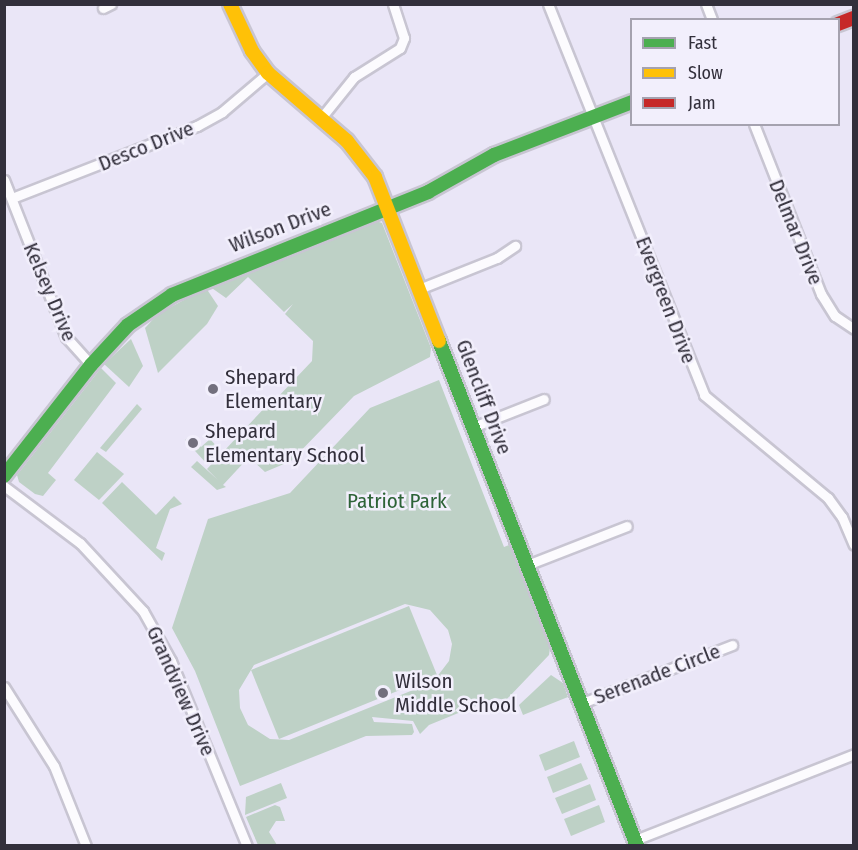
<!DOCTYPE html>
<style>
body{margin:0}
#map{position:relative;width:858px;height:850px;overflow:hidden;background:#eae6f7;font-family:"Fira Sans Condensed",sans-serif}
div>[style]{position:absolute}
.green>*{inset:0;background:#bed1c6}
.roads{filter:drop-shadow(2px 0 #c8c5d2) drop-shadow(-2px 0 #c8c5d2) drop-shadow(0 2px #c8c5d2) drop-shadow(0 -2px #c8c5d2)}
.street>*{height:9px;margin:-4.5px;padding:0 4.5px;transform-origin:4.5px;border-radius:4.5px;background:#fcfbfe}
.fast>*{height:14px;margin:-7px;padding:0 7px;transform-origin:7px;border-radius:7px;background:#4caf50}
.slow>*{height:14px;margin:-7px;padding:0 7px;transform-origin:7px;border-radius:7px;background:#ffc107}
.jam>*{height:14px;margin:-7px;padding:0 7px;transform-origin:7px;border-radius:7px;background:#c62828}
.dots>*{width:16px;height:16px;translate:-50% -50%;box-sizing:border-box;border:3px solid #f2effc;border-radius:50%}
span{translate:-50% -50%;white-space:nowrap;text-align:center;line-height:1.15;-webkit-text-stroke:5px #f2effc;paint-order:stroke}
.street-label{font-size:21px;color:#322f3b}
.poi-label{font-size:21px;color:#322f3b}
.left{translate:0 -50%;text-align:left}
.park-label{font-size:21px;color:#2d6337}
.frame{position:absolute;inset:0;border:6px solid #322f3b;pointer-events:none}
.legend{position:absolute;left:630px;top:18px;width:210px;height:108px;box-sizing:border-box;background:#f2effc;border:2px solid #a5a2af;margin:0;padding:8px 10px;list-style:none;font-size:18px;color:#322f3b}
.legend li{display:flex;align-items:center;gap:12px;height:30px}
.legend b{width:30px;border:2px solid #a5a2af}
</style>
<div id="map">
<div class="green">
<div style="clip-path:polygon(376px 221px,382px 223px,431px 348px,430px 357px,354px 396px,291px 461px,265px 472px,249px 457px,223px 485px,226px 487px,217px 490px,191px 467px,197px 461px,218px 480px,207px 469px,272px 400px,281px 408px,284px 405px,277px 398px,312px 361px,313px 341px,285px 314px,293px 304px,284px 312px,248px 277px,226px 298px,209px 286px)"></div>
<div style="clip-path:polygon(206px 288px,218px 306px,207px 324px,158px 373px,145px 328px,158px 314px)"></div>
<div style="clip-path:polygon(131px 339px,143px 366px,129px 387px,104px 364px)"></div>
<div style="clip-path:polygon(101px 368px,116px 383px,48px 473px,56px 480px,43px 496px,35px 494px,19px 482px,17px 475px)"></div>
<div style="clip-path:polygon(evenodd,439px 380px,504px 547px,509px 545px,550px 648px,549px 655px,506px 700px,495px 698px,429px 725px,420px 734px,413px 721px,372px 717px,374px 722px,412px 724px,414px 732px,412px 735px,366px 736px,240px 786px,195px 671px,172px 628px,208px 519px,290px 493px,370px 408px,439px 380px,405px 604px,430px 610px,448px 630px,452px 644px,449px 661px,433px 682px,289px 740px,270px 739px,248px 725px,240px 708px,239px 690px,254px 665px,405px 604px)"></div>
<div style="clip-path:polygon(137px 404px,142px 409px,106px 452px,100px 448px)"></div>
<div style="clip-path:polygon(190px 436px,201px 447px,210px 439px,220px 450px,207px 464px,185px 440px)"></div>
<div style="clip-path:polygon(97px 452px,124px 474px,99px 500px,74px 480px)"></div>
<div style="clip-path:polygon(122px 482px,156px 515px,174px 496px,182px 504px,170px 509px,156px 548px,165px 553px,162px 561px,102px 503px)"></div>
<div style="clip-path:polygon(409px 606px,437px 675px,279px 739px,251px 670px)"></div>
<div style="clip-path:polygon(551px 675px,563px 683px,568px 697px,523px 715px,519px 705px)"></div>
<div style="clip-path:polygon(574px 741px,580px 757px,545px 771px,539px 755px)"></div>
<div style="clip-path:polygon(581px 763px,588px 779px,553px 793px,547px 777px)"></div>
<div style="clip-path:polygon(281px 783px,287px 798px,245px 815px,246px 797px)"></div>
<div style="clip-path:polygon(590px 784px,596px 800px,562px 814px,555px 798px)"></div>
<div style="clip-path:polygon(275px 805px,280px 807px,285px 821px,276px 821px,269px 832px,277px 845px,258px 845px,246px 817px)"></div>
<div style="clip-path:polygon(599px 805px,605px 822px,571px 836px,564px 819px)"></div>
</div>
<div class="roads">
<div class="street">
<div style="left:548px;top:4px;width:421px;rotate:68.2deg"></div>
<div style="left:704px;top:395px;width:161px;rotate:39.7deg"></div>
<div style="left:828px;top:498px;width:24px;rotate:54deg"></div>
<div style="left:842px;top:517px;width:30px;rotate:67deg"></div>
<div style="left:706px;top:4px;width:17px;rotate:69deg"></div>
<div style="left:103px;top:8px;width:9px;rotate:-27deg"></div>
<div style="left:321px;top:118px;width:53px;rotate:-51.2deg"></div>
<div style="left:354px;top:77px;width:54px;rotate:-32.2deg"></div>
<div style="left:400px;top:48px;width:11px;rotate:-68deg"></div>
<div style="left:404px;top:38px;width:36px;rotate:-108deg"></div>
<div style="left:754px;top:124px;width:183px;rotate:68.5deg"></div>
<div style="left:821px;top:294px;width:26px;rotate:58deg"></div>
<div style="left:835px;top:316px;width:23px;rotate:34deg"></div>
<div style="left:4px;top:180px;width:169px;rotate:68.5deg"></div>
<div style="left:66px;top:337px;width:38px;rotate:48deg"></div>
<div style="left:12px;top:198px;width:199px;rotate:-21.3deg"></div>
<div style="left:197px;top:126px;width:29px;rotate:-29deg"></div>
<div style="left:222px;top:112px;width:60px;rotate:-40.3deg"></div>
<div style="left:419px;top:289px;width:84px;rotate:-21.7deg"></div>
<div style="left:497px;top:258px;width:22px;rotate:-34deg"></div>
<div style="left:473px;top:427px;width:76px;rotate:-21.5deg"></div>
<div style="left:4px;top:486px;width:95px;rotate:36.9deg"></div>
<div style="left:80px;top:543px;width:93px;rotate:47.2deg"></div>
<div style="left:143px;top:611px;width:57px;rotate:60.8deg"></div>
<div style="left:171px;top:661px;width:200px;rotate:67.7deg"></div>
<div style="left:527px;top:565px;width:107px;rotate:-21.3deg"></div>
<div style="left:4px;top:687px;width:93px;rotate:57.7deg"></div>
<div style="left:54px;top:766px;width:86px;rotate:68.2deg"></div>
<div style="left:582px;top:703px;width:161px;rotate:-21.1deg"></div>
<div style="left:635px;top:840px;width:235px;rotate:-21.4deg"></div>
</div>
<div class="fast">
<div style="left:439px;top:341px;width:542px;rotate:68.59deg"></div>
<div style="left:4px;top:476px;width:141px;rotate:-51.9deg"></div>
<div style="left:91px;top:365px;width:54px;rotate:-47.2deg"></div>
<div style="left:128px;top:325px;width:53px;rotate:-34.3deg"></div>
<div style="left:172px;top:295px;width:276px;rotate:-21.9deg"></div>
<div style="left:428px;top:192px;width:76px;rotate:-29.3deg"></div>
<div style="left:494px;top:155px;width:148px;rotate:-21deg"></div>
</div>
<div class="slow">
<div style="left:230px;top:4px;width:52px;rotate:64.9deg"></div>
<div style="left:252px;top:51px;width:27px;rotate:54deg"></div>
<div style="left:268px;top:73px;width:104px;rotate:40.7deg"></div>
<div style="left:347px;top:141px;width:46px;rotate:52.1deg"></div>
<div style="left:375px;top:177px;width:176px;rotate:68.7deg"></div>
</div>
<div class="jam">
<div style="left:838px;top:24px;width:17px;rotate:-21deg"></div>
</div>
</div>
<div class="dots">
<div style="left:213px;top:389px;background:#726f7d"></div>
<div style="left:193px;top:443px;background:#726f7d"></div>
<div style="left:383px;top:693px;background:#726f7d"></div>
</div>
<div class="street-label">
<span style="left:146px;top:146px;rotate:-22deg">Desco Drive</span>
<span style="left:280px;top:227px;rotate:-21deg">Wilson Drive</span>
<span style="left:796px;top:232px;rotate:68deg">Delmar Drive</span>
<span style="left:50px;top:292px;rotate:67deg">Kelsey Drive</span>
<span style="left:666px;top:300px;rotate:69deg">Evergreen Drive</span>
<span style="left:484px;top:397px;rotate:69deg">Glencliff Drive</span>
<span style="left:657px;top:674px;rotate:-21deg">Serenade Circle</span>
<span style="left:181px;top:691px;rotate:66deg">Grandview Drive</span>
</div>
<div class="poi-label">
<span class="left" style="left:225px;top:389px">Shepard<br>Elementary</span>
<span class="left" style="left:205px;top:443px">Shepard<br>Elementary School</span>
<span class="left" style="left:395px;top:693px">Wilson<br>Middle School</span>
</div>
<div class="park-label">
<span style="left:397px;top:501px">Patriot Park</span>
</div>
<div class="frame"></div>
<ul class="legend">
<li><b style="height:8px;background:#4caf50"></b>Fast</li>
<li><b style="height:8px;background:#ffc107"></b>Slow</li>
<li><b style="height:8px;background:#c62828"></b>Jam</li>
</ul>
</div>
